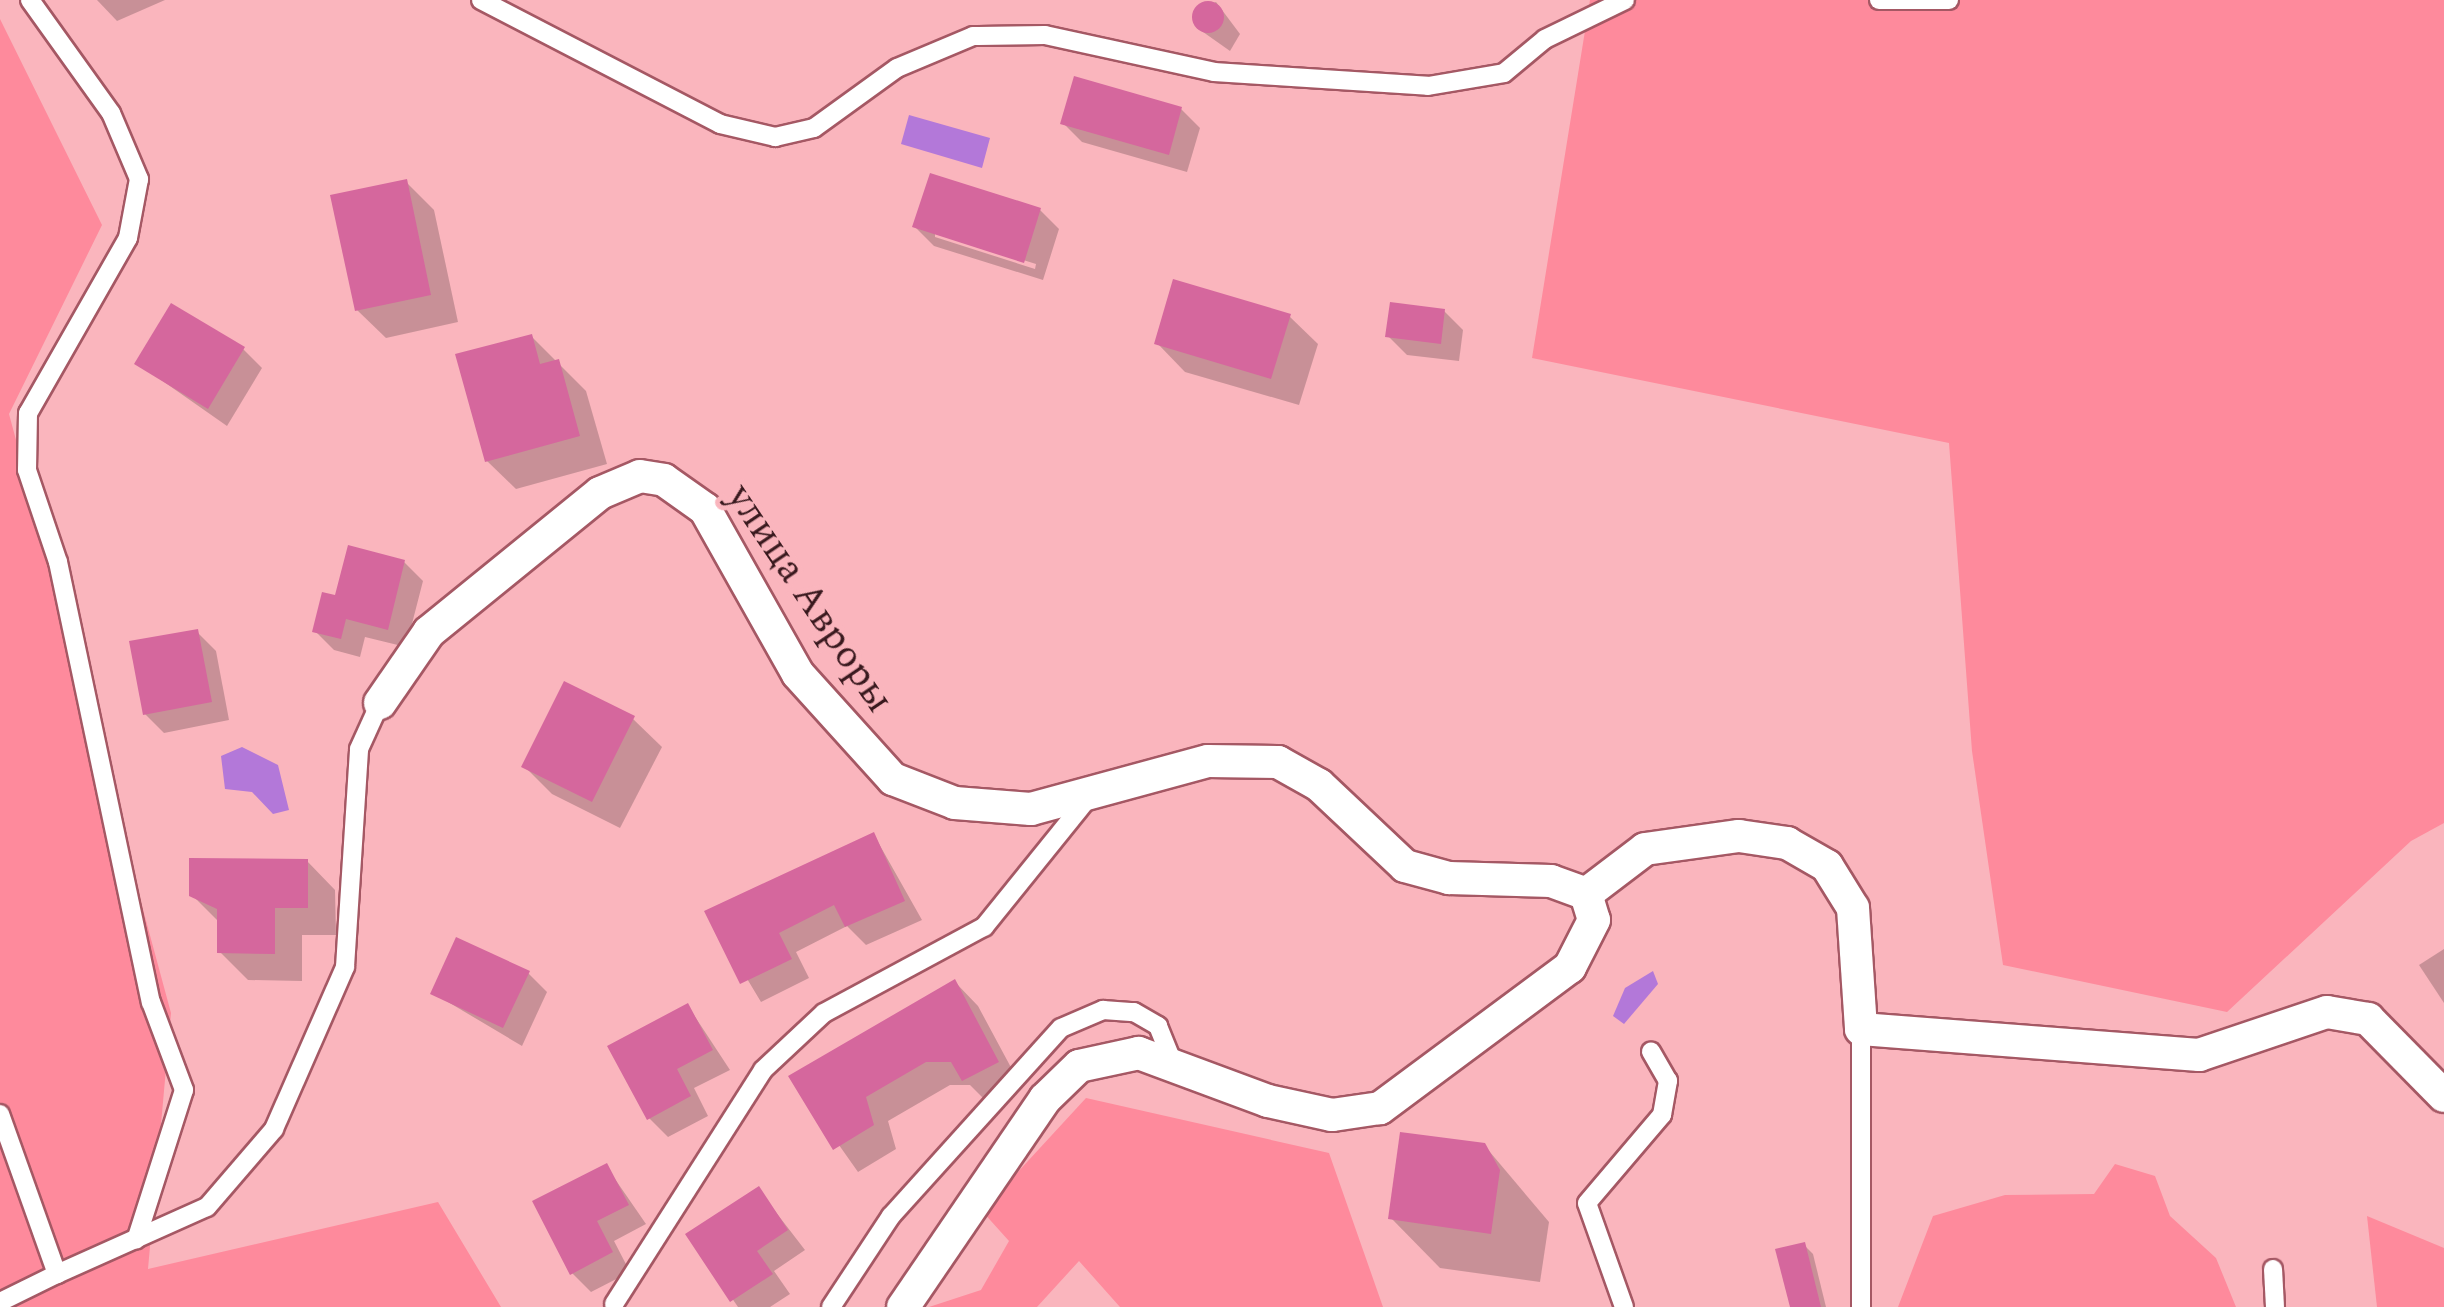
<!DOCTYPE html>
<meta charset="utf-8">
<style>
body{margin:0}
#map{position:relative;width:2444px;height:1307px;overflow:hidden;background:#fab5bd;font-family:Spectral,serif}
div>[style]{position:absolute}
.green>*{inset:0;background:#fe8a9c}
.water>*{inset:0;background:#b378d9}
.shadow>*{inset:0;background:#0003}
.building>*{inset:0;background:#d5679d}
.round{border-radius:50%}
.roads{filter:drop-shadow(2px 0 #a55864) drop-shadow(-2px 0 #a55864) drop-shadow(0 2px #a55864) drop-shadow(0 -2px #a55864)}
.lane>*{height:18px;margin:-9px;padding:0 9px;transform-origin:9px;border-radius:9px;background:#fff}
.street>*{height:32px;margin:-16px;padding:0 16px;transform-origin:16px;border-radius:16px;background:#fff}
span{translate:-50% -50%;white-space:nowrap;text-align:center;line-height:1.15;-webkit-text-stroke:10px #fab5bd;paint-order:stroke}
.street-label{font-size:40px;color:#39191e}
</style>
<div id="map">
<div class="green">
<div style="clip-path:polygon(1590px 0,2444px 0,2444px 823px,2411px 841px,2227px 1012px,2003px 965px,1972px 751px,1949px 443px,1532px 358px)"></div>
<div style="clip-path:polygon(0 19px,102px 225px,9px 414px,171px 1013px,148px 1269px,438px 1202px,501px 1307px,0 1307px)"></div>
<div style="clip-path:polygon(1086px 1098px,1329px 1153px,1383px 1307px,1120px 1307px,1079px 1261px,1037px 1307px,929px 1307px,981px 1290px,1009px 1241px,982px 1211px)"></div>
<div style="clip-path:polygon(2115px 1164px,2155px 1176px,2170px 1216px,2216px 1258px,2236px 1307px,1898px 1307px,1933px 1216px,2005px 1195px,2094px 1194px)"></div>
<div style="clip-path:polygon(2367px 1216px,2444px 1248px,2444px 1307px,2377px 1307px)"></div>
</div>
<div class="water">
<div style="clip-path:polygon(909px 115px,990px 138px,982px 168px,901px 144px)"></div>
<div style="clip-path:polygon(242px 747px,278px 765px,289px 810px,273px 814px,252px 792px,225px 789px,221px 756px)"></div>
<div style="clip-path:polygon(1653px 971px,1658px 984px,1624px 1024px,1613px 1016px,1625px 988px)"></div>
</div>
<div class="shadow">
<div style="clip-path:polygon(97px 0,165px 0,117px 21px)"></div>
<div style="clip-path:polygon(1216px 2px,1240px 34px,1230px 51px,1196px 27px,1195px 11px)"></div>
<div style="clip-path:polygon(1181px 109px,1200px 128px,1187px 172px,1082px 142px,1063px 123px)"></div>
<div style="clip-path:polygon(406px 182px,434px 210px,458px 322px,386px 338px,357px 310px)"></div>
<div style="clip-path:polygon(evenodd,1040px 210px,1059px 229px,1043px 280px,934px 246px,915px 227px,1040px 210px,935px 232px,1036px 264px,1035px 269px,935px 237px,935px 232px)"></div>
<div style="clip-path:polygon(1444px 311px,1463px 330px,1459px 361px,1407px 355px,1388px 336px)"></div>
<div style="clip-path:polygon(1289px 316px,1318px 344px,1299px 405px,1185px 372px,1157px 343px)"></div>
<div style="clip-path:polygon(531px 336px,586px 391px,607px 464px,516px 489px,487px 461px)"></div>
<div style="clip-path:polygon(243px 349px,262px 368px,227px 426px,137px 363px)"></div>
<div style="clip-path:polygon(404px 562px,423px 581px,406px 647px,365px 637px,360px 657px,334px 650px,315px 631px,337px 598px)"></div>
<div style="clip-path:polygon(197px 632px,216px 651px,229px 720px,164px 733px,145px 714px)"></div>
<div style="clip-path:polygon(633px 719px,662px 747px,620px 828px,552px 794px,524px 766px)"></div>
<div style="clip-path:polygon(874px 835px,922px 920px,866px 945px,847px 926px,796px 952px,809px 978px,761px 1002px,707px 912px)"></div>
<div style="clip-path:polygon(307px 861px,335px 890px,336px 935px,302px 935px,302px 981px,248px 980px,220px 952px,220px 923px,192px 895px)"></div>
<div style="clip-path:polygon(2444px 949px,2444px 1003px,2419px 965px)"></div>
<div style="clip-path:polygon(528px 973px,547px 992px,522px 1046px,433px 993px)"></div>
<div style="clip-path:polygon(955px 982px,978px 1006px,1021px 1086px,988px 1103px,970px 1085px,950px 1085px,888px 1121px,896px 1149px,858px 1172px,791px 1077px)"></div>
<div style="clip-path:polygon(688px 1006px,730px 1070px,694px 1088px,708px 1116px,668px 1137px,649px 1118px)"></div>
<div style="clip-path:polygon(1484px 1145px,1549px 1222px,1540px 1282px,1440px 1268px,1391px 1218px)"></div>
<div style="clip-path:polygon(606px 1166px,646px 1224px,614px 1241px,630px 1272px,591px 1292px,572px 1273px)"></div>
<div style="clip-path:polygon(758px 1189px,805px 1250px,774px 1271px,790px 1294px,770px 1307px,738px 1307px,689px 1235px)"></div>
<div style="clip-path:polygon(1804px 1245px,1813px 1254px,1826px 1307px,1793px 1307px)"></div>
</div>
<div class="building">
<div class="round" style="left:1192px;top:1px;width:32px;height:32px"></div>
<div style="clip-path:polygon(1074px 76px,1182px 107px,1169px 155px,1060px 124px)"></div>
<div style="clip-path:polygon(930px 173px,1041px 208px,1024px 263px,912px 227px)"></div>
<div style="clip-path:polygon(407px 179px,431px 295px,355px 311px,330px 195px)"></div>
<div style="clip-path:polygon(1173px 279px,1291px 314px,1271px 379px,1154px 344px)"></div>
<div style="clip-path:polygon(1390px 302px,1445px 309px,1441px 344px,1385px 337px)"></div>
<div style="clip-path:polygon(171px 303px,245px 347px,208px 409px,134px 364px)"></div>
<div style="clip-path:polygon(532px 334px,540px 364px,559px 359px,580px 436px,485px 462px,455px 354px)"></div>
<div style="clip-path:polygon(348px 545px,405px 560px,388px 630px,346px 619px,341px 639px,312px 632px,322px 592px,335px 595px)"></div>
<div style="clip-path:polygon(198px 629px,212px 702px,143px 715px,129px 641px)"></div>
<div style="clip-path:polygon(564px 681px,635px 716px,592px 802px,521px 767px)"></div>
<div style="clip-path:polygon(874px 832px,905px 901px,845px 927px,834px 905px,779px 933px,792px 959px,740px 984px,704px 911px)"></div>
<div style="clip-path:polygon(189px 858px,308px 859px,308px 908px,275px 908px,275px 954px,217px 953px,217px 909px,189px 896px)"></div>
<div style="clip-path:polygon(456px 937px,530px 971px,503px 1028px,430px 994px)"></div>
<div style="clip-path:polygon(955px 979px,999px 1062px,962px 1081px,951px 1062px,926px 1062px,866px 1097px,874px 1125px,833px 1150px,788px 1076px)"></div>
<div style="clip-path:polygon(688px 1003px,713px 1050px,677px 1069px,691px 1096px,647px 1120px,607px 1046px)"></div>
<div style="clip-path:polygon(1400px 1132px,1485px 1143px,1500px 1170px,1491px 1234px,1388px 1219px)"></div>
<div style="clip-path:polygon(607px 1163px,629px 1205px,597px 1221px,613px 1252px,570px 1275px,532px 1201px)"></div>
<div style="clip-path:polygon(759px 1186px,788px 1230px,757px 1251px,773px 1274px,730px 1302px,685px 1234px)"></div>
<div style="clip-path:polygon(1805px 1242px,1821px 1307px,1790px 1307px,1775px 1249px)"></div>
</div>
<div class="roads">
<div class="lane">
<div style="left:30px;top:0;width:139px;rotate:54.4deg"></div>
<div style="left:111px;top:113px;width:72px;rotate:67deg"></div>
<div style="left:139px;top:179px;width:60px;rotate:100.6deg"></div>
<div style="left:128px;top:238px;width:202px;rotate:119.7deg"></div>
<div style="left:28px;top:413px;width:57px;rotate:91deg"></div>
<div style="left:27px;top:470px;width:97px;rotate:71.4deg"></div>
<div style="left:58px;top:562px;width:450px;rotate:78.1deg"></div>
<div style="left:151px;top:1002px;width:94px;rotate:69.4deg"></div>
<div style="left:184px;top:1090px;width:157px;rotate:107.7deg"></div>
<div style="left:481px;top:0;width:269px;rotate:27.4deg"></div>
<div style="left:720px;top:124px;width:57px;rotate:13.3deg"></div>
<div style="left:775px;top:137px;width:40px;rotate:-13deg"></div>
<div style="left:814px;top:128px;width:102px;rotate:-35.9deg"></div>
<div style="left:897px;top:68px;width:82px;rotate:-22.8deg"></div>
<div style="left:973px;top:36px;width:72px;rotate:-0.8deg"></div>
<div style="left:1045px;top:35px;width:173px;rotate:12.3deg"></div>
<div style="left:1214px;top:72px;width:214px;rotate:3.7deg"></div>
<div style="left:1428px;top:86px;width:77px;rotate:-9.7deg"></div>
<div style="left:1504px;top:73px;width:53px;rotate:-39.7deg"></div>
<div style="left:1545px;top:39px;width:89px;rotate:-26deg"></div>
<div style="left:1879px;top:0;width:70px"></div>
<div style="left:0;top:1114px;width:170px;rotate:70.4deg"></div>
<div style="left:57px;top:1274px;width:164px;rotate:-24.1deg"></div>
<div style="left:207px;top:1207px;width:103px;rotate:-49.3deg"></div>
<div style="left:274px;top:1129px;width:177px;rotate:-66.3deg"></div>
<div style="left:345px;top:967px;width:218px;rotate:-86.3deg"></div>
<div style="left:359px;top:749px;width:51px;rotate:-65.5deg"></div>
<div style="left:2273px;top:1269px;width:38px;rotate:87deg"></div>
<div style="left:0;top:1302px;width:64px;rotate:-26.2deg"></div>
<div style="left:614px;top:1304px;width:277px;rotate:-57.5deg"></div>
<div style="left:763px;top:1070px;width:83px;rotate:-43.1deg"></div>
<div style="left:824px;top:1013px;width:182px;rotate:-28.3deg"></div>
<div style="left:984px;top:927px;width:166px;rotate:-51.1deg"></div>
<div style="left:831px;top:1307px;width:109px;rotate:-56.6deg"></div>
<div style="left:891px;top:1216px;width:253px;rotate:-47.9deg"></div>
<div style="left:1061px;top:1028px;width:46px;rotate:-23.2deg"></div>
<div style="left:1103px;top:1010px;width:31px;rotate:4deg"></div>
<div style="left:1134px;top:1012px;width:28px;rotate:30deg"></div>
<div style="left:1158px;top:1026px;width:40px;rotate:68deg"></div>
<div style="left:1624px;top:1307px;width:110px;rotate:-109.6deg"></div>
<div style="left:1587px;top:1203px;width:116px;rotate:-49.6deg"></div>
<div style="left:1662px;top:1115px;width:35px;rotate:-80deg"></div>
<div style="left:1668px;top:1081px;width:34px;rotate:-120deg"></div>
<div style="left:1861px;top:1307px;width:278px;rotate:-90deg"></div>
</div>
<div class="street">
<div style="left:380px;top:703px;width:86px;rotate:-55.4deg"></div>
<div style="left:429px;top:632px;width:220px;rotate:-39.1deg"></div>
<div style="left:600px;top:493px;width:43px;rotate:-23deg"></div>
<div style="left:640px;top:476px;width:24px;rotate:9deg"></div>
<div style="left:664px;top:480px;width:50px;rotate:35.3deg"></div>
<div style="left:705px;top:509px;width:189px;rotate:60.6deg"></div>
<div style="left:798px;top:674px;width:142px;rotate:47.9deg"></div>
<div style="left:893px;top:779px;width:66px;rotate:21.2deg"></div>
<div style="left:955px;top:803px;width:76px;rotate:4.5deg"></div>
<div style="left:1031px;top:809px;width:183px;rotate:-15.2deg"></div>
<div style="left:1208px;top:761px;width:70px;rotate:0.8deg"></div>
<div style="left:1278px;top:762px;width:47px;rotate:29.3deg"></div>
<div style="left:1319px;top:785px;width:118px;rotate:43.3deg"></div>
<div style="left:1405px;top:866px;width:46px;rotate:15.3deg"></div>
<div style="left:1449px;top:878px;width:102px;rotate:1.7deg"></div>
<div style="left:1551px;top:881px;width:37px;rotate:20deg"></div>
<div style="left:1586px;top:894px;width:27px;rotate:73deg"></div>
<div style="left:1594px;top:920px;width:53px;rotate:117.1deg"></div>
<div style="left:1570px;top:967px;width:237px;rotate:143.4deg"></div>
<div style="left:1380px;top:1108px;width:49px;rotate:171.7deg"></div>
<div style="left:1332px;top:1115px;width:66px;rotate:-167.7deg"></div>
<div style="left:1268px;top:1101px;width:138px;rotate:-159.6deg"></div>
<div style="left:1139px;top:1053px;width:61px;rotate:167.8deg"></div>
<div style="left:1079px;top:1066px;width:47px;rotate:135.9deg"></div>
<div style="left:1045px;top:1099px;width:252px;rotate:124.3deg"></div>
<div style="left:1586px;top:894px;width:74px;rotate:-37.3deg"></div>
<div style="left:1645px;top:849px;width:95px;rotate:-7.9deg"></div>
<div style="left:1739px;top:836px;width:49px;rotate:8.3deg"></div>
<div style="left:1787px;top:843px;width:46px;rotate:29.9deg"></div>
<div style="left:1827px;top:866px;width:49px;rotate:58.2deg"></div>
<div style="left:1853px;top:908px;width:121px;rotate:86.2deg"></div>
<div style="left:1861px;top:1029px;width:339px;rotate:4.4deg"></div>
<div style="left:2199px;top:1055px;width:135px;rotate:-18.6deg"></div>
<div style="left:2327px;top:1012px;width:42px;rotate:9.7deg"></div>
<div style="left:2368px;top:1019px;width:108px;rotate:45.4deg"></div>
</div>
</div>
<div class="street-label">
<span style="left:809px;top:599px;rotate:56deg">улица Авроры</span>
</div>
</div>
